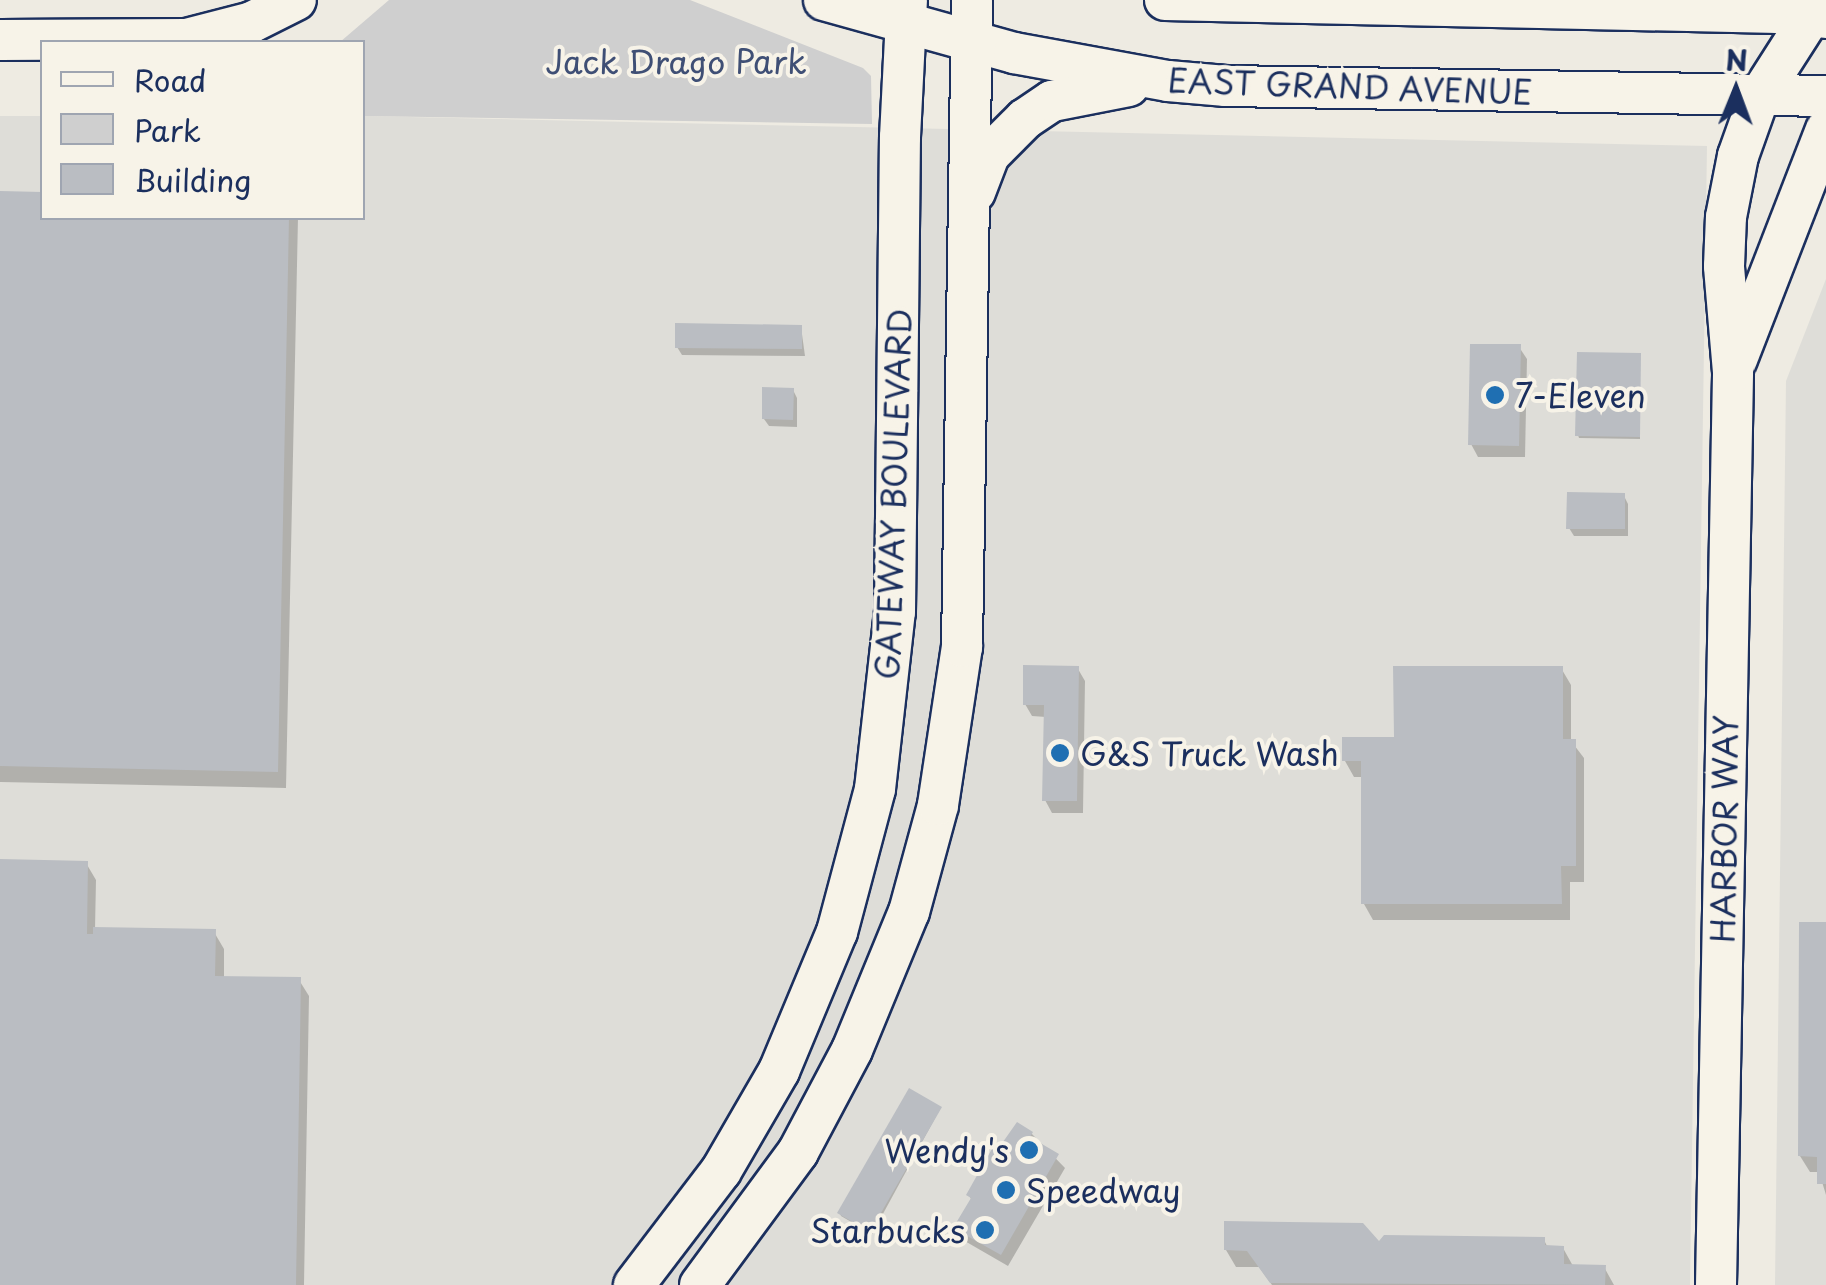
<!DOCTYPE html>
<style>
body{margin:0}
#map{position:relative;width:1826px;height:1285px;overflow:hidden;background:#eeebe2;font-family:"Playpen Sans",sans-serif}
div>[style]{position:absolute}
.built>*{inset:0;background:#deddd8}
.green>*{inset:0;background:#cfcfcf}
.shadow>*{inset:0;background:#0003}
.building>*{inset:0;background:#babdc2}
.roads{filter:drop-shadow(2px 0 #1b2f5e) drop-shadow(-2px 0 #1b2f5e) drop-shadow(0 2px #1b2f5e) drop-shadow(0 -2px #1b2f5e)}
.secondary>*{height:40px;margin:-20px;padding:0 20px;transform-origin:20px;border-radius:20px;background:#f7f3e8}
.dots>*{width:28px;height:28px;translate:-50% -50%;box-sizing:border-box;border:5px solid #f7f3e8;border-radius:50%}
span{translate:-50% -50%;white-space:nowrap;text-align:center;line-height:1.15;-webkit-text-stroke:8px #f7f3e8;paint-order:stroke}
.park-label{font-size:32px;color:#3f4f75}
.street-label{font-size:32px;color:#1b2f5e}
.poi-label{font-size:32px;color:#1b2f5e}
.left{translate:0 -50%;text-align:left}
.right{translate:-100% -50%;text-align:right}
.legend{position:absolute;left:40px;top:40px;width:325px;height:180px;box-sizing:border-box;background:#f7f3e8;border:2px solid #9fa5b1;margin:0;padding:12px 18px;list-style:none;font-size:30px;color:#1b2f5e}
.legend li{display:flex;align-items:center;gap:20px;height:50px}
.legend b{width:50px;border:2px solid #9fa5b1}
.north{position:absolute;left:1686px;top:40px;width:100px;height:100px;-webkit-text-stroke:8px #f7f3e8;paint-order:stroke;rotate:1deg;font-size:28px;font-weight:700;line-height:40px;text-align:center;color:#1b2f5e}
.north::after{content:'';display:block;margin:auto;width:35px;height:45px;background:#1b2f5e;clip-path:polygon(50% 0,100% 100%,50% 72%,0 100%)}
</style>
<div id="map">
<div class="built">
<div style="clip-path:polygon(0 116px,42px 116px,42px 218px,362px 218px,363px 116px,1707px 146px,1690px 1285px,0 1285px)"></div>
<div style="clip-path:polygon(1826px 279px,1826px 1285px,1775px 1285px,1786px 381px)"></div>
</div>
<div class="green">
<div style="clip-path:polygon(389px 0,690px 0,863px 68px,871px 76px,872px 124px,363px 116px,362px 42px,340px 42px)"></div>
</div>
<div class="shadow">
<div style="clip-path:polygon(0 194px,42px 195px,42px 218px,298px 218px,286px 788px,0 782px)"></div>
<div style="clip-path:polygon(801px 327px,805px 356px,682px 355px,677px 347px)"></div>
<div style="clip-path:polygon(1519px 347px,1527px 359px,1525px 457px,1478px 457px,1471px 444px)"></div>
<div style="clip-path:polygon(1640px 355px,1640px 439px,1579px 438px,1578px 435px)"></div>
<div style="clip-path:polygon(793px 390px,797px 398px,797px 427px,769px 426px,764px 419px)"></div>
<div style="clip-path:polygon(1624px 496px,1628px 504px,1628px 536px,1574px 536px,1569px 528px)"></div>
<div style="clip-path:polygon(1561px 668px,1571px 685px,1571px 741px,1584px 758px,1584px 882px,1570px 882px,1570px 920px,1373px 920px,1364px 904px,1363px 777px,1354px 777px,1345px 761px)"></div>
<div style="clip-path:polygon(1078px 669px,1085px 681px,1083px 813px,1052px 813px,1045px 800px,1046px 717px,1032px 716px,1025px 704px)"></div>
<div style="clip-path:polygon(0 862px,86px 863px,96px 880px,95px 930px,214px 932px,224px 949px,224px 978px,299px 980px,309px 996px,304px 1285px,0 1285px)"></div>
<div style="clip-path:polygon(1826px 924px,1826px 1195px,1819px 1172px,1810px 1172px,1800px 1156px)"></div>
<div style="clip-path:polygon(940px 1109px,872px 1234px,841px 1216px,840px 1213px)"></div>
<div style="clip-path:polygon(1031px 1133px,1065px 1168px,1008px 1266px,963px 1240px,956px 1228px,972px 1201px,969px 1195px,998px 1152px)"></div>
<div style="clip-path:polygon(1544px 1240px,1548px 1248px,1563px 1248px,1573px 1266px,1604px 1267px,1614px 1285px,1272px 1285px,1259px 1267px,1236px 1267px,1226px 1250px)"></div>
</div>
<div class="building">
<div style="clip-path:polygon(0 191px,42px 192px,42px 218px,289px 218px,278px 772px,0 766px)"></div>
<div style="clip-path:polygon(675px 323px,802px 325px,802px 349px,675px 348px)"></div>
<div style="clip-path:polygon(1470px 344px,1521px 344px,1519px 446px,1468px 445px)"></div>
<div style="clip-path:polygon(1577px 352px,1641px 353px,1640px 437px,1575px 436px)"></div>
<div style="clip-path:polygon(762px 387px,794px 388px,793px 420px,762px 419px)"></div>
<div style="clip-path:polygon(1567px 492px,1625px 493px,1625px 529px,1566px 529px)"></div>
<div style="clip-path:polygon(1023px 665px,1079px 666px,1077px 801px,1042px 801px,1044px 705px,1023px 705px)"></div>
<div style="clip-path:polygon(1393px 666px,1563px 666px,1563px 739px,1576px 739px,1576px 866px,1561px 866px,1562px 904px,1361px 904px,1361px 761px,1342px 761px,1342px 737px,1394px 737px)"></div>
<div style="clip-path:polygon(0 859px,88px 861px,87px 934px,93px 934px,93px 927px,216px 929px,215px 976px,301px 977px,296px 1285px,0 1285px)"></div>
<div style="clip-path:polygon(1799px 922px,1826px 922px,1826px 1184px,1817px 1184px,1817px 1157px,1798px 1156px)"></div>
<div style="clip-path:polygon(909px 1088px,942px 1107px,870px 1232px,837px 1213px)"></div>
<div style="clip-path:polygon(1017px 1122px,1033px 1132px,1030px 1137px,1059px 1154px,1001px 1255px,953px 1228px,971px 1198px,966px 1195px,993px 1147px,998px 1149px)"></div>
<div style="clip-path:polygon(1224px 1221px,1363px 1223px,1379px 1241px,1384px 1235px,1545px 1237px,1545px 1245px,1564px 1246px,1564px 1264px,1606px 1265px,1605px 1285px,1270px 1283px,1247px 1251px,1224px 1250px)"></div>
</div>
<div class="roads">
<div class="secondary">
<div style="left:824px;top:0;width:197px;rotate:15.6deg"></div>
<div style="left:1014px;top:53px;width:157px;rotate:10.3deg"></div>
<div style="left:1168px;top:81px;width:58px;rotate:4.9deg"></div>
<div style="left:1226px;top:86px;width:600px;rotate:0.95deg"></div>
<div style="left:1165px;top:0;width:613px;rotate:1.21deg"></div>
<div style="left:1778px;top:13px;width:48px;rotate:5.9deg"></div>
<div style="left:0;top:40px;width:186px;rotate:-0.3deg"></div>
<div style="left:186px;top:39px;width:68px;rotate:-14.4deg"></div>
<div style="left:252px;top:22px;width:49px;rotate:-26.6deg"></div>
<div style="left:975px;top:192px;width:40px;rotate:-69deg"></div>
<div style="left:989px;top:155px;width:51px;rotate:-45deg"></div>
<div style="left:1025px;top:119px;width:32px;rotate:-34deg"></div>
<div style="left:1052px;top:101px;width:78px;rotate:-11deg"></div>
<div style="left:1737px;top:359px;width:246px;rotate:-68.8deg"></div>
<div style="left:634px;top:1285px;width:143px;rotate:-52.7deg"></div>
<div style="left:721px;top:1171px;width:116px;rotate:-59.9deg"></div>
<div style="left:779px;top:1071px;width:151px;rotate:-67.4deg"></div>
<div style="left:837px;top:932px;width:148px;rotate:-75.1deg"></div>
<div style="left:875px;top:789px;width:178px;rotate:-83.6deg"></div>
<div style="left:895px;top:612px;width:475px;rotate:-89.4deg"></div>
<div style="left:900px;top:137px;width:137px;rotate:-87.1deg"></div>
<div style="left:700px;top:1285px;width:165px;rotate:-53.6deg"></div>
<div style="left:798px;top:1152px;width:115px;rotate:-62.1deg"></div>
<div style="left:852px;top:1050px;width:149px;rotate:-67.6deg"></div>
<div style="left:909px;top:912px;width:111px;rotate:-74.8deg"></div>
<div style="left:938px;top:805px;width:160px;rotate:-81.4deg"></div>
<div style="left:962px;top:647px;width:647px;rotate:-89.11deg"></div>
<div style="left:1716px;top:1285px;width:913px;rotate:-88.93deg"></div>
<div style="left:1733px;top:372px;width:106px;rotate:-94.9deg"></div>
<div style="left:1724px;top:266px;width:49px;rotate:-87.7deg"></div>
<div style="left:1726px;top:217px;width:62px;rotate:-78.9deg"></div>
<div style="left:1738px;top:156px;width:63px;rotate:-70.4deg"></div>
<div style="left:1759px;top:97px;width:115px;rotate:-57.4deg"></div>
</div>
</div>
<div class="dots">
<div style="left:1495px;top:395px;background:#1f6fb2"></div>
<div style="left:1060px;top:753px;background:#1f6fb2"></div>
<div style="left:1029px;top:1150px;background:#1f6fb2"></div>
<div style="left:1006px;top:1190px;background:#1f6fb2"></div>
<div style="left:985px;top:1230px;background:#1f6fb2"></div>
</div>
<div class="park-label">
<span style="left:676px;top:61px">Jack Drago Park</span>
</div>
<div class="street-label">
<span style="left:1350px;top:86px;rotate:2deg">EAST GRAND AVENUE</span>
<span style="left:893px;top:494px;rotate:-88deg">GATEWAY BOULEVARD</span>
<span style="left:1724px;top:829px;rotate:-89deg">HARBOR WAY</span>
</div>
<div class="poi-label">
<span class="left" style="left:1515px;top:395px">7-Eleven</span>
<span class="left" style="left:1080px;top:753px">G&amp;S Truck Wash</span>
<span class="right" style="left:1009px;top:1150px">Wendy's</span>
<span class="left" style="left:1026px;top:1190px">Speedway</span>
<span class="right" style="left:965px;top:1230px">Starbucks</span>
</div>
<ul class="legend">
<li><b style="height:12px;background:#f7f3e8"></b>Road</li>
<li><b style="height:28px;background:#cfcfcf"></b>Park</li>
<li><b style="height:28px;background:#babdc2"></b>Building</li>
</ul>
<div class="north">N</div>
</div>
